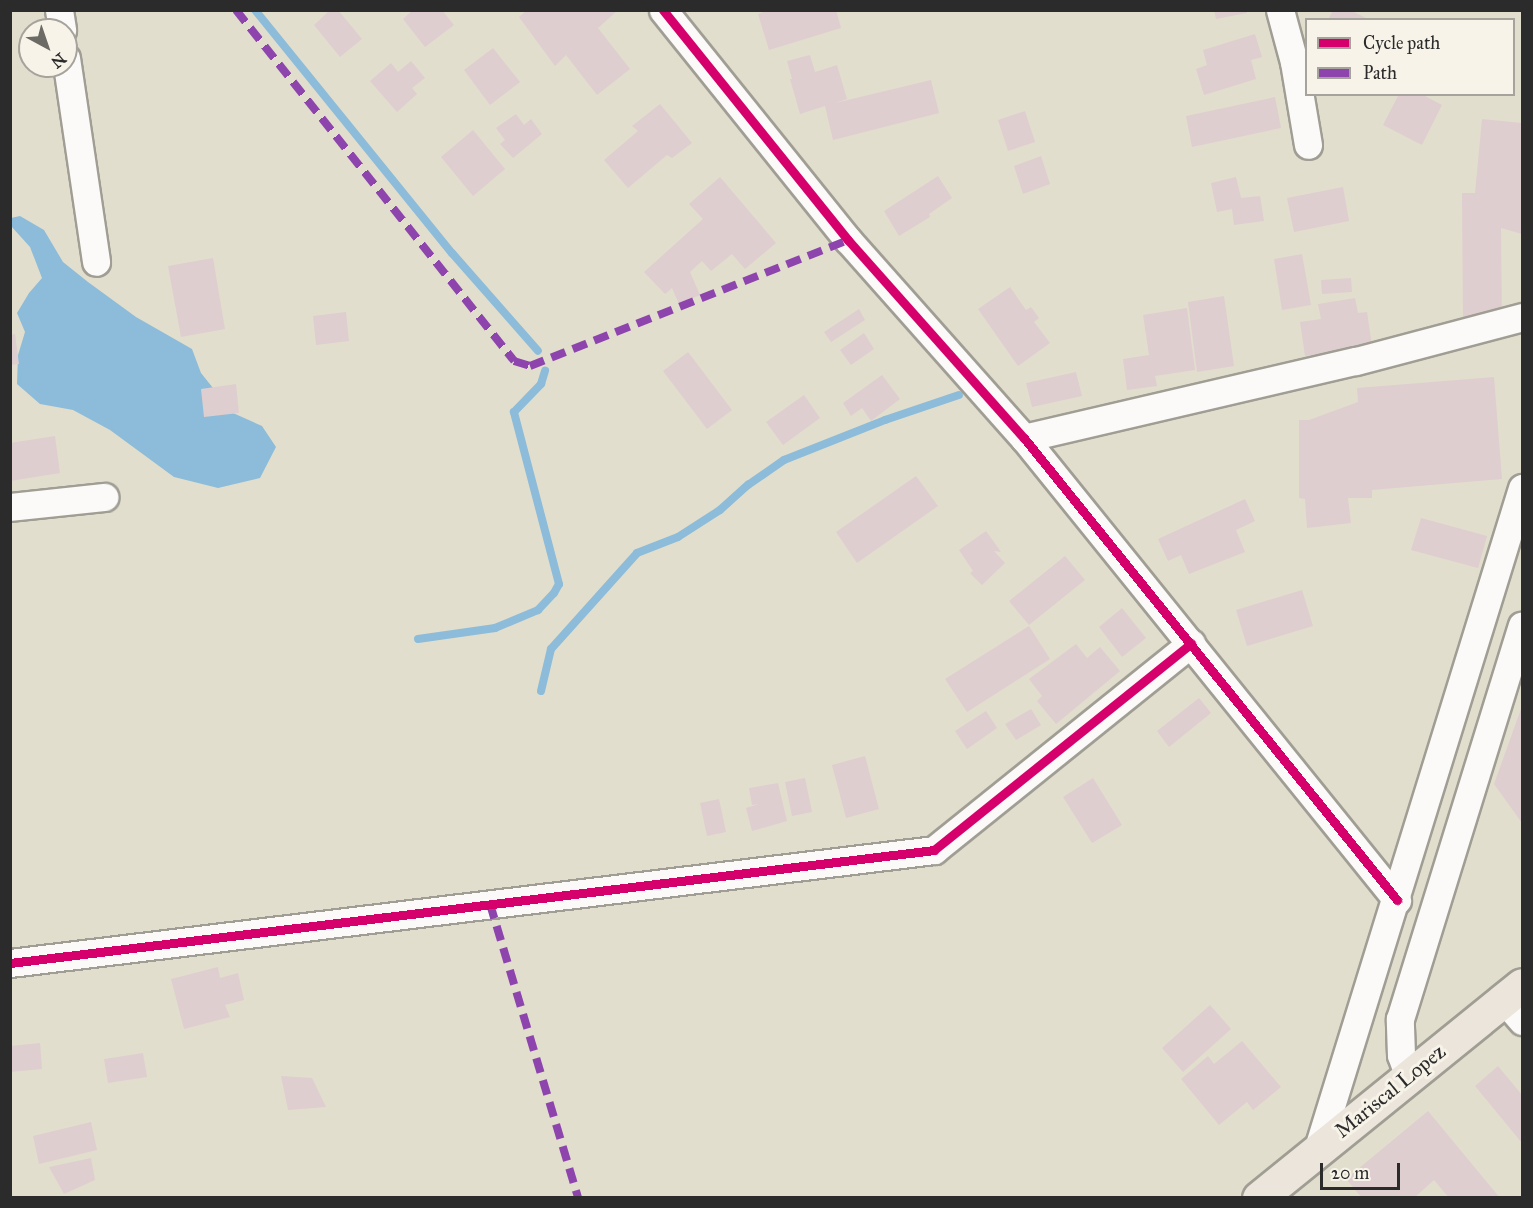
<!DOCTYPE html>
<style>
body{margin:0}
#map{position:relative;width:1533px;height:1208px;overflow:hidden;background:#e2decd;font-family:"IM FELL Great Primer",serif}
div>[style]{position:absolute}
.water>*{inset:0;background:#8cbcd9}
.stream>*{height:8px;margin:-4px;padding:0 4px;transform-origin:4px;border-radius:4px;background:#8cbcd9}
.building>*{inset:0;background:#dfcecf}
.roads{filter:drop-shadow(2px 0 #a09e94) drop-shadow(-2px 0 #a09e94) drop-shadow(0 2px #a09e94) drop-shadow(0 -2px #a09e94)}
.minor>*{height:27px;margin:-13.5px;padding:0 13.5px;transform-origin:13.5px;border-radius:13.5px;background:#fbfaf8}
.major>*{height:33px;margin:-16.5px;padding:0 16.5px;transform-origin:16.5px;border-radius:16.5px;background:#ece5dc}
.quiet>*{height:8px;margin-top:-4px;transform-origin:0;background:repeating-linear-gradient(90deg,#8e44ad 0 15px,transparent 0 23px)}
.cycleway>*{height:9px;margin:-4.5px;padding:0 4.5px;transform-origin:4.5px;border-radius:4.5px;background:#d6006c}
span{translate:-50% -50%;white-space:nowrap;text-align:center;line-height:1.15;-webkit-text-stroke:6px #f7f3e8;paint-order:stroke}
.street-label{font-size:21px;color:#2b2b2b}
.frame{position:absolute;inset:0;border:12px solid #2b2b2b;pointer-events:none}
.legend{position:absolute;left:1305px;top:18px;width:210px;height:78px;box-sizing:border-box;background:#f7f3e8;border:2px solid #a5a39c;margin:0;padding:8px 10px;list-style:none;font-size:18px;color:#2b2b2b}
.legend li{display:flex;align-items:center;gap:12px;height:30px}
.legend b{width:30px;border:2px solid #a5a39c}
.north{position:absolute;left:18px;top:18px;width:60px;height:60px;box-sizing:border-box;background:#f7f3e8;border:2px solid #a5a39c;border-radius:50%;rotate:140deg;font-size:16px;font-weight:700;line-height:24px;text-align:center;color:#2b2b2b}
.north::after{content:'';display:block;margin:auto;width:21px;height:27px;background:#6b6a64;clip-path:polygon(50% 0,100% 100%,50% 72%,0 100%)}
.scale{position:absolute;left:1320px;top:1163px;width:80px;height:27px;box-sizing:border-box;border:3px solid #2b2b2b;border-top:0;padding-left:8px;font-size:18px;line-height:21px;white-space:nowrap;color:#2b2b2b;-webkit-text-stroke:4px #f7f3e8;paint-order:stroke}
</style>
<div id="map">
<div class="water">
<div style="clip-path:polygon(20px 216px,44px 230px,63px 262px,88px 282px,136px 317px,192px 349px,201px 373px,233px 413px,262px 426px,276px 447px,260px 478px,218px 488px,174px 477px,110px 430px,73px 410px,40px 404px,17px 384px,18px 355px,25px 332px,17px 313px,29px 293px,42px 278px,30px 247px,11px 226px,11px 218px)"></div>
</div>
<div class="stream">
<div style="left:255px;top:10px;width:313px;rotate:51deg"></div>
<div style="left:452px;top:253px;width:130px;rotate:48.7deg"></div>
<div style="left:418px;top:639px;width:78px;rotate:-8.1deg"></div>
<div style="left:495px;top:628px;width:47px;rotate:-22.7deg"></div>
<div style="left:538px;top:610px;width:23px;rotate:-47deg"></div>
<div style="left:554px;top:593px;width:10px;rotate:-61deg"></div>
<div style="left:559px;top:584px;width:178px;rotate:-104.7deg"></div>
<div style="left:514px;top:412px;width:39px;rotate:-46deg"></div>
<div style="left:541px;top:384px;width:14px;rotate:-73deg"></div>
<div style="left:541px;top:691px;width:43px;rotate:-76.6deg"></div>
<div style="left:551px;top:649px;width:129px;rotate:-48.1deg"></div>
<div style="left:637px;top:553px;width:44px;rotate:-21.3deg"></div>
<div style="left:678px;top:537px;width:50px;rotate:-32.7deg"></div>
<div style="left:720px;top:510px;width:38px;rotate:-42deg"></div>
<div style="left:748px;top:485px;width:44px;rotate:-34.8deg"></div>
<div style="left:784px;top:460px;width:109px;rotate:-21.6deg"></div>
<div style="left:885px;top:420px;width:78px;rotate:-18.7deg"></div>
</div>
<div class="building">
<div style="clip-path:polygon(330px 10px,338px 10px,362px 39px,340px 57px,314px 25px)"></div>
<div style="clip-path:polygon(413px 10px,442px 10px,454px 25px,425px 47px,403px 19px)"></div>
<div style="clip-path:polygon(527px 10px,618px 10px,598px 28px,630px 69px,597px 95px,566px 55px,555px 66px,519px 17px)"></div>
<div style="clip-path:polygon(769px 10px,836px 10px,841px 28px,769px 50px,758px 14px)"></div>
<div style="clip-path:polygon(1214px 10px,1247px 10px,1247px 13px,1216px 19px)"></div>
<div style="clip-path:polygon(1333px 10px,1350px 10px,1370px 20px,1328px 20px)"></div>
<div style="clip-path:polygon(1255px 34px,1262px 57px,1251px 60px,1256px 79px,1204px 95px,1196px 69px,1207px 65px,1203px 50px)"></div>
<div style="clip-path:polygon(493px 48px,520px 82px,490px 105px,464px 70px)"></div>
<div style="clip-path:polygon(810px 55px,815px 72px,837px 65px,847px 99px,835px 103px,931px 80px,939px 113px,833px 140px,825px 106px,800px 114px,790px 79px,792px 79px,787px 61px)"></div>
<div style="clip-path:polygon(411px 61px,425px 78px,412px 88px,417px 94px,397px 112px,370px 81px,391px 63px,398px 72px)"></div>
<div style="clip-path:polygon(1399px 94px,1421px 94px,1442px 105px,1422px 145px,1383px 125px)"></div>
<div style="clip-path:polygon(1275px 97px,1281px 128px,1192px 147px,1186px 116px)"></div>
<div style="clip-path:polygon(660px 104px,692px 143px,672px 158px,667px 155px,628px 188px,604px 160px,638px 131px,632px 126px)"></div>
<div style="clip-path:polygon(1025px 111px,1035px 142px,1008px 151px,998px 120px)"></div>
<div style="clip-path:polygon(516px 114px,524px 125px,531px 119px,542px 134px,513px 158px,500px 144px,505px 140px,496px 128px)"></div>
<div style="clip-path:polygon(1482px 119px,1522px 123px,1522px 234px,1501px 228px,1502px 320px,1463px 321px,1462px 193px,1475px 193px)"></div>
<div style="clip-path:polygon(473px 130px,505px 169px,473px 196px,441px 157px)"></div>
<div style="clip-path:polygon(1041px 156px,1050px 184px,1023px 194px,1014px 166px)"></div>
<div style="clip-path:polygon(938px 176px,952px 198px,929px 214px,930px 217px,899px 236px,884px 211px)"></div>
<div style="clip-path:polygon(720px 177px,776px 243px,745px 269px,732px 254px,711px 271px,702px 261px,690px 272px,700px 295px,679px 304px,672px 288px,665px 294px,644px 272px,703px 219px,689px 204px)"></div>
<div style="clip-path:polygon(1236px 177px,1241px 198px,1260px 196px,1264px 221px,1234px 225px,1232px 209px,1217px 212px,1211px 183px)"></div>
<div style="clip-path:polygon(1343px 187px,1349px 221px,1294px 232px,1287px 198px)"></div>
<div style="clip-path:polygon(1302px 254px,1311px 305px,1282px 310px,1274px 259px)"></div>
<div style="clip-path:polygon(213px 258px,225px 329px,181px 337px,168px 266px)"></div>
<div style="clip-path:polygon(1351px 278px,1352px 292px,1322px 294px,1321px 280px)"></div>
<div style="clip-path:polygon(1010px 287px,1026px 310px,1031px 307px,1039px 318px,1034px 322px,1050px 343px,1018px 366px,978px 309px)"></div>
<div style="clip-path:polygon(1224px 296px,1234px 366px,1197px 372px,1188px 302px)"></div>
<div style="clip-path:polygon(1355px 298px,1358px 313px,1367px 312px,1372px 346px,1305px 356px,1300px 322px,1321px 319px,1318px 304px)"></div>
<div style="clip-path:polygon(1187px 308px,1195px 370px,1155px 376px,1157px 386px,1127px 390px,1123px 359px,1149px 355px,1143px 315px)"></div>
<div style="clip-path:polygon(859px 309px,865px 320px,831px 342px,824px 332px)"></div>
<div style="clip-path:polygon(346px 312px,349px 341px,316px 345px,313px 316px)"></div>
<div style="clip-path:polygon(864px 333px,874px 349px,851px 365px,840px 350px)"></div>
<div style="clip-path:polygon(15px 334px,19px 364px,10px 365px,10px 335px)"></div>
<div style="clip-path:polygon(688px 352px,732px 410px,707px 429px,663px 371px)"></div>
<div style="clip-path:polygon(1076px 372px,1082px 396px,1032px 407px,1026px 383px)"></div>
<div style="clip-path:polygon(882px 375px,900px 399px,871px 421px,862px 408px,851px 416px,843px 403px)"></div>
<div style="clip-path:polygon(1494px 377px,1502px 479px,1372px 490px,1372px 498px,1348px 498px,1351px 523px,1307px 528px,1305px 499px,1299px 498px,1299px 420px,1309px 420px,1358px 402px,1357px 388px)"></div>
<div style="clip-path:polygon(236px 384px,239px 413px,204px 417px,201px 389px)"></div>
<div style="clip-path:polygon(804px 395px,820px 418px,783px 445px,766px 422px)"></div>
<div style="clip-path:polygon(55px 436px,60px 473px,10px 481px,10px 443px)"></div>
<div style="clip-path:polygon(916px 476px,938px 506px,857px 563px,836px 532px)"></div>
<div style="clip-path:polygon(1245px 499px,1255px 521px,1236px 530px,1245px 552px,1189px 574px,1181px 555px,1168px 561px,1158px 539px)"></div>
<div style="clip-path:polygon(1421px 518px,1487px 536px,1478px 568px,1411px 550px)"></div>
<div style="clip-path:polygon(986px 531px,1001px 552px,994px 551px,1005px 563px,982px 585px,970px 573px,973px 571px,959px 550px)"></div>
<div style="clip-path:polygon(1065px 556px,1085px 580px,1029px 625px,1009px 601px)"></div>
<div style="clip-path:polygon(1302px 590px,1313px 626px,1247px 646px,1236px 610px)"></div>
<div style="clip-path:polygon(1122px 608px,1146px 638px,1122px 657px,1099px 627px)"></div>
<div style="clip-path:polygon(1029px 626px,1050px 659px,967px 712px,945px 679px)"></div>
<div style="clip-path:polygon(1076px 644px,1087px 658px,1100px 647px,1120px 671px,1056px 724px,1037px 701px,1042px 696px,1029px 679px)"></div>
<div style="clip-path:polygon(1199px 698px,1211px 713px,1169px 747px,1157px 731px)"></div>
<div style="clip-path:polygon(1522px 706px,1522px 823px,1494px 784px)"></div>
<div style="clip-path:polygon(1031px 709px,1041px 725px,1016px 740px,1005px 724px)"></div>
<div style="clip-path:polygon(986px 711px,997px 728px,967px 749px,955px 731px)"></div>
<div style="clip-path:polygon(865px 756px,879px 809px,846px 818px,832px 765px)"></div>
<div style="clip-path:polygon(805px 778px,812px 812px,792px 816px,785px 782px)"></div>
<div style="clip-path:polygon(1093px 778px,1122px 825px,1092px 843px,1063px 797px)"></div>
<div style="clip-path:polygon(778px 783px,787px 821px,752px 831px,746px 808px,759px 804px,752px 805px,749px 788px)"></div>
<div style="clip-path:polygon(719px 799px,726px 832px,707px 836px,700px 803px)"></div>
<div style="clip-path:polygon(218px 967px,220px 978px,238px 973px,244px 1000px,225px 1005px,230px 1017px,184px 1029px,171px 979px)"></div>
<div style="clip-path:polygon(1210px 1005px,1231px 1029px,1183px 1072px,1162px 1048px)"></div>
<div style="clip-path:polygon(1242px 1041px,1281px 1087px,1253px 1110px,1247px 1102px,1219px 1125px,1181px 1079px,1208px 1056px,1214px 1064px)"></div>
<div style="clip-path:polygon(40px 1043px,42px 1069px,10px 1072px,10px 1046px)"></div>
<div style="clip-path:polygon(143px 1053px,147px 1077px,108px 1083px,104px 1059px)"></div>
<div style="clip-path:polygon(1498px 1066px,1522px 1095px,1522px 1143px,1475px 1086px)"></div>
<div style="clip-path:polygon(281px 1076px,312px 1078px,326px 1107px,288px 1110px)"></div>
<div style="clip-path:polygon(1428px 1111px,1500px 1198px,1449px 1198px,1434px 1180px,1414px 1198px,1362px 1198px,1346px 1179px)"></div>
<div style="clip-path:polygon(91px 1122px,97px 1150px,39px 1164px,33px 1136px)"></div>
<div style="clip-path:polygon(91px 1158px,95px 1180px,64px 1194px,49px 1167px)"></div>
</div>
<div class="roads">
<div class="minor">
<div style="left:59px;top:10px;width:20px;rotate:81deg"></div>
<div style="left:663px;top:10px;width:295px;rotate:51.2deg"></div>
<div style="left:848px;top:240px;width:265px;rotate:48.4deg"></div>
<div style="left:1024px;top:438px;width:594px;rotate:51.08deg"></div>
<div style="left:1280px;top:10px;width:54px;rotate:74.9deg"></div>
<div style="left:1294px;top:62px;width:84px;rotate:80.4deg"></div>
<div style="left:66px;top:58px;width:206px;rotate:81.6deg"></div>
<div style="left:1024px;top:438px;width:341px;rotate:-13.1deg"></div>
<div style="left:1356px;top:361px;width:172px;rotate:-14.8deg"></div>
<div style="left:10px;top:507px;width:95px;rotate:-6.1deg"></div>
<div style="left:10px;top:963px;width:931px;rotate:-6.97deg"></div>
<div style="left:934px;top:850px;width:330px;rotate:-38.8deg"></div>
<div style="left:1504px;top:1000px;width:28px;rotate:49deg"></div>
<div style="left:1409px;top:1077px;width:23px;rotate:-110deg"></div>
<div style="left:1401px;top:1055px;width:36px;rotate:-92deg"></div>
<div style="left:1400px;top:1019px;width:412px;rotate:-72.8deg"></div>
<div style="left:1318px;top:1148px;width:691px;rotate:-72.82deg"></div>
</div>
<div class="major">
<div style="left:1259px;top:1198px;width:338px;rotate:-39deg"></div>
</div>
</div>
<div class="quiet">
<div style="left:236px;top:10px;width:448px;rotate:51.6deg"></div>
<div style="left:514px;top:361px;width:17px;rotate:17deg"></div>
<div style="left:530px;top:366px;width:342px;rotate:-21.6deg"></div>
<div style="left:490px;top:904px;width:307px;rotate:73.3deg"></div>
</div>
<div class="cycleway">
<div style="left:663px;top:10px;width:295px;rotate:51.2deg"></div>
<div style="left:848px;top:240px;width:265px;rotate:48.4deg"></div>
<div style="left:1024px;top:438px;width:594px;rotate:51.08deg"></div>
<div style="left:10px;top:963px;width:931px;rotate:-6.97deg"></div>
<div style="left:934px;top:850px;width:330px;rotate:-38.8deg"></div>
</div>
<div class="street-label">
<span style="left:1390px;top:1091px;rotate:-39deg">Mariscal Lopez</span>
</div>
<div class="frame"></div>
<ul class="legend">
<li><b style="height:8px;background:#d6006c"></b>Cycle path</li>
<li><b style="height:8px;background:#8e44ad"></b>Path</li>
</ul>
<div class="north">N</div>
<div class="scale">20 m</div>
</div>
